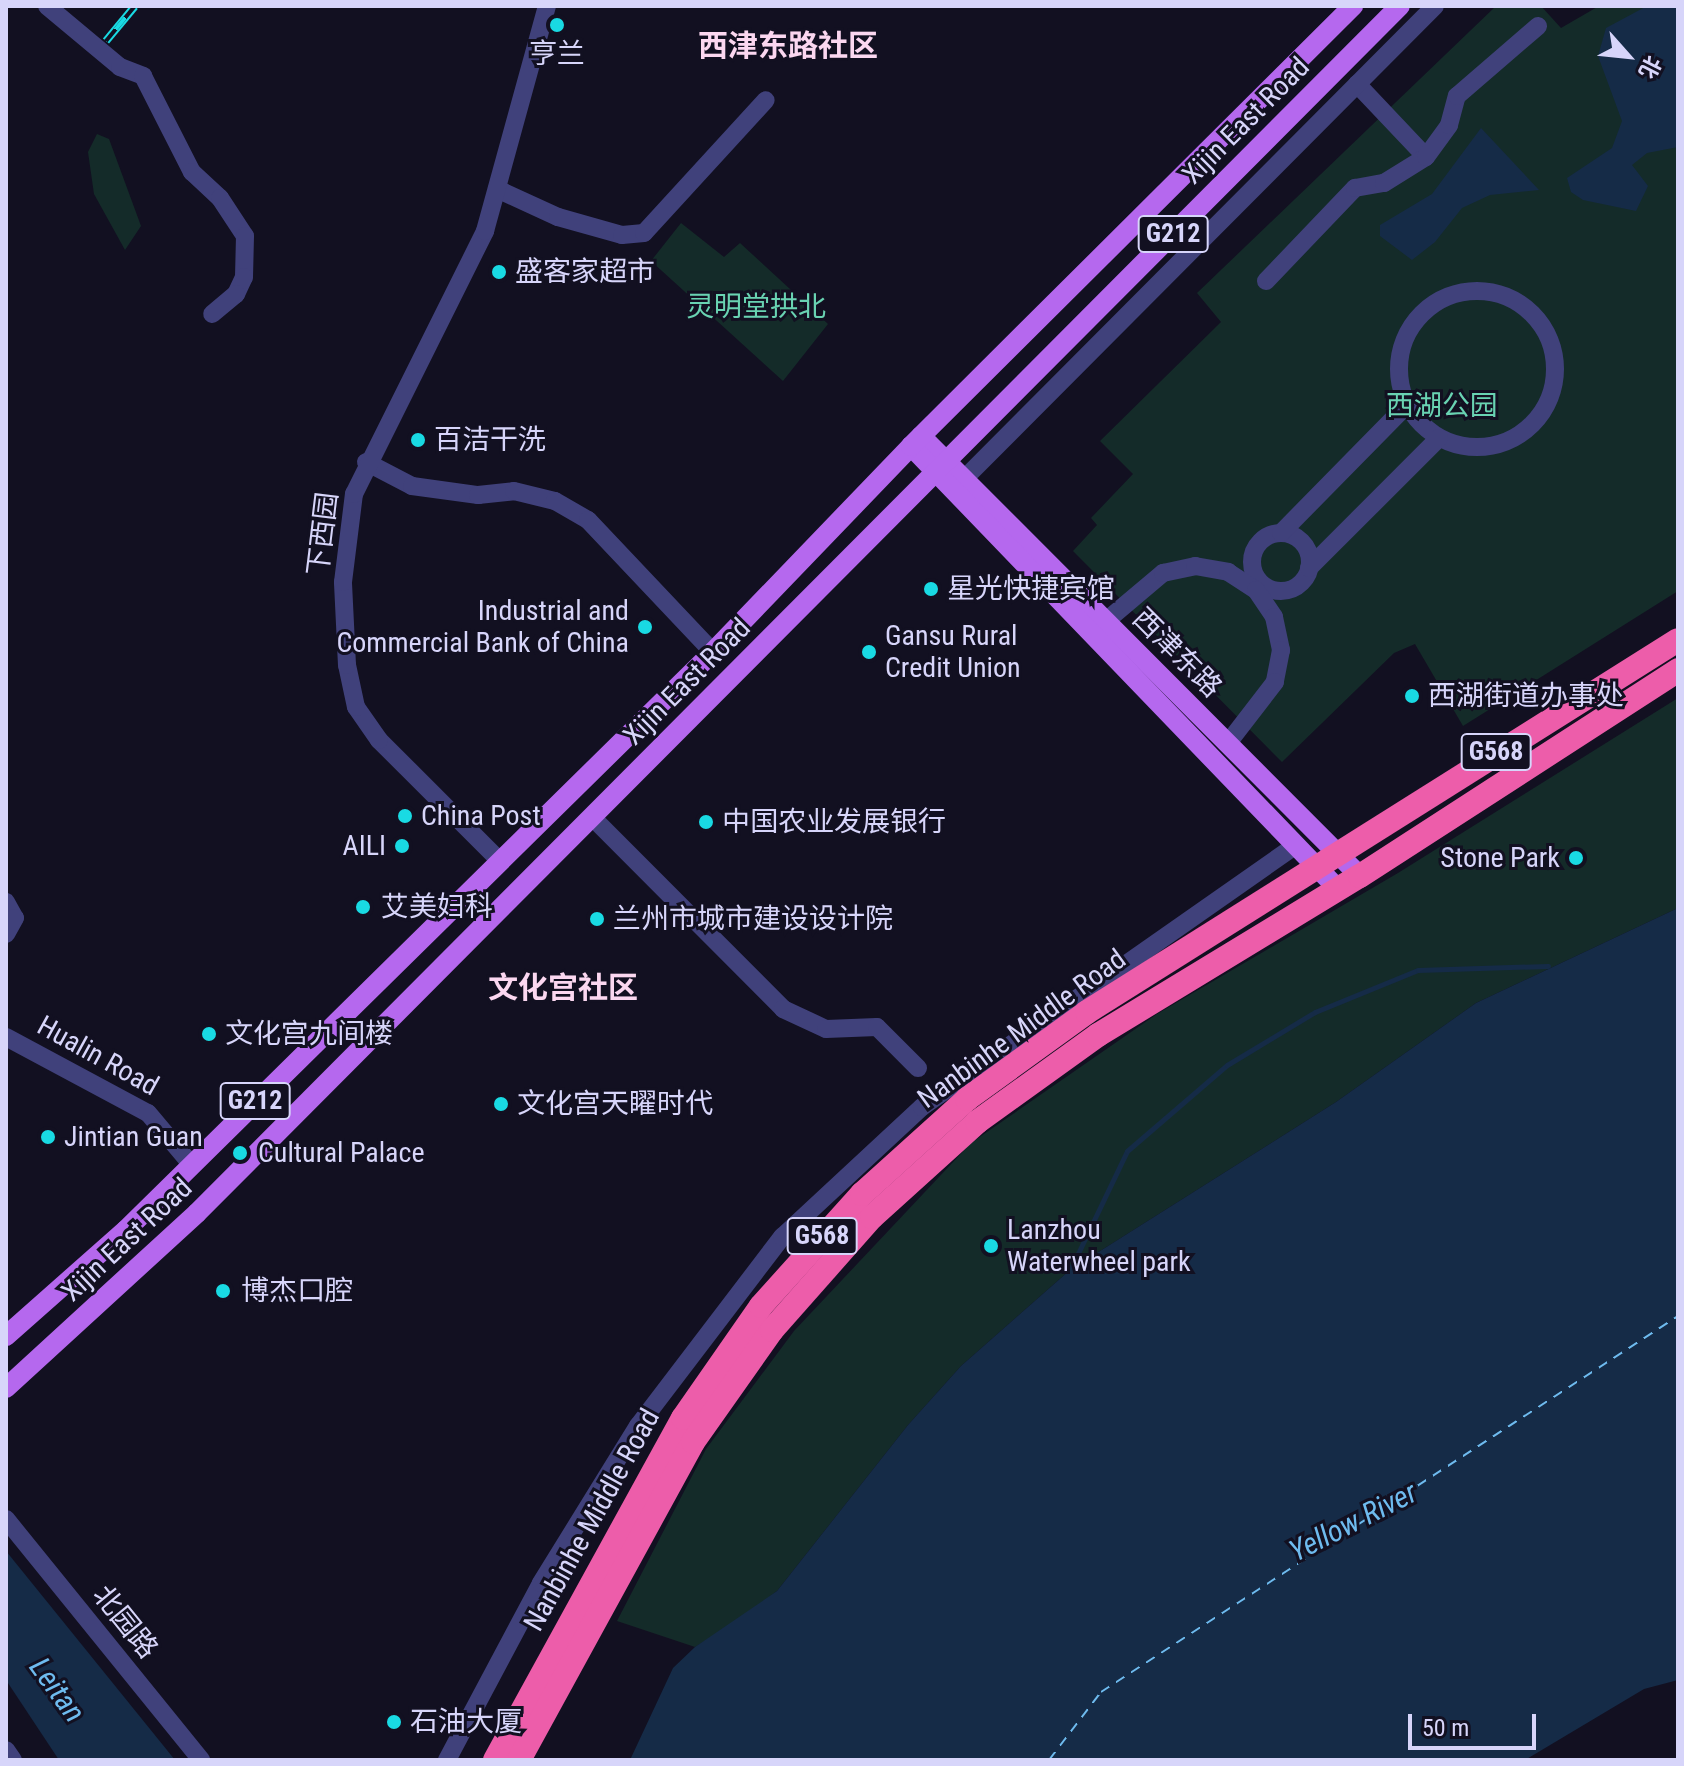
<!DOCTYPE html>
<meta charset="utf-8">
<style>
body{margin:0}
#map{position:relative;width:1684px;height:1766px;overflow:hidden;background:#121021;font-family:"Roboto Condensed","Noto Sans SC",sans-serif}
div>[style]{position:absolute}
.green>*{inset:0;background:#142b29}
.water>*{inset:0;background:#152b47}
.stream>*{height:5px;margin:-2.5px;padding:0 2.5px;transform-origin:2.5px;border-radius:2.5px;background:#152b47}
.ferry>*{height:2px;margin-top:-1px;transform-origin:0;background:repeating-linear-gradient(90deg,#6ebbef 0 10px,transparent 0 18px)}
.minor>*{height:18px;margin:-9px;padding:0 9px;transform-origin:9px;border-radius:9px;background:#40417b}
.minor>.ring{margin:-9px;padding:0;box-sizing:content-box;background:none;border:18px solid #40417b;border-radius:50%}
.major>*{height:20px;margin:-10px;padding:0 10px;transform-origin:10px;border-radius:10px;background:#b568ee}
.highway>*{height:24px;margin:-12px;padding:0 12px;transform-origin:12px;border-radius:12px;background:#ed5daa}
.rail>*{height:8px;margin-top:-4px;transform-origin:0;background:repeating-linear-gradient(90deg,#121021 0 15px,#19dae3 0 30px);box-sizing:border-box;border-block:2px solid #19dae3}
.dots>*{width:22px;height:22px;translate:-50% -50%;box-sizing:border-box;border:4px solid #121021;border-radius:50%}
span{translate:-50% -50%;white-space:nowrap;text-align:center;line-height:1.15;-webkit-text-stroke:6px #121021;paint-order:stroke}
.shield-label span{padding:2px 6px;background:#121021;border:2px solid;border-radius:6px;-webkit-text-stroke-width:0}
.shield-label{font-size:26px;color:#d7d5fa;font-weight:700}
.poi-label{font-size:28px;color:#d7d5fa}
.left{translate:0 -50%;text-align:left}
.right{translate:-100% -50%;text-align:right}
.street-label{font-size:28px;color:#d7d5fa}
.park-label{font-size:28px;color:#69d3b2}
.neighbourhood-label{font-size:30px;color:#fbd7f0;font-weight:700}
.water-label{font-size:30px;color:#6ebbef;font-style:italic}
.frame{position:absolute;inset:0;border:8px solid #d7d5fa;pointer-events:none}
.north{position:absolute;left:1588px;top:16px;width:80px;height:80px;-webkit-text-stroke:6px #121021;paint-order:stroke;rotate:117deg;font-size:22px;font-weight:700;line-height:32px;text-align:center;color:#d7d5fa}
.north::after{content:'';display:block;margin:auto;width:28px;height:36px;background:#d7d5fa;clip-path:polygon(50% 0,100% 100%,50% 72%,0 100%)}
.scale{position:absolute;left:1408px;top:1714px;width:128px;height:36px;box-sizing:border-box;border:4px solid #d7d5fa;border-top:0;padding-left:10px;font-size:24px;line-height:28px;white-space:nowrap;color:#d7d5fa;-webkit-text-stroke:6px #121021;paint-order:stroke}
</style>
<div id="map">
<div class="green">
<div style="clip-path:polygon(1496px 6px,1541px 6px,1561px 28px,1599px 6px,1678px 6px,1678px 591px,1463px 726px,1415px 644px,1394px 653px,1282px 762px,1073px 551px,1097px 525px,1091px 518px,1133px 474px,1100px 441px,1221px 322px,1197px 293px)"></div>
<div style="clip-path:polygon(97px 134px,109px 139px,141px 226px,125px 250px,94px 194px,88px 152px)"></div>
<div style="clip-path:polygon(681px 223px,724px 257px,740px 243px,828px 324px,783px 381px,651px 261px)"></div>
<div style="clip-path:polygon(1678px 698px,1678px 908px,1476px 1003px,1336px 1102px,1070px 1270px,961px 1366px,908px 1425px,777px 1591px,734px 1623px,695px 1647px,617px 1621px,706px 1449px,794px 1331px,971px 1143px,1157px 1014px,1398px 873px)"></div>
</div>
<div class="water">
<div style="clip-path:polygon(1647px 6px,1678px 6px,1678px 147px,1647px 153px,1632px 165px,1648px 186px,1636px 211px,1583px 200px,1571px 192px,1567px 178px,1612px 148px,1622px 121px,1598px 56px,1606px 28px)"></div>
<div style="clip-path:polygon(1481px 128px,1539px 190px,1490px 195px,1462px 208px,1435px 242px,1412px 260px,1380px 236px,1380px 225px,1432px 194px)"></div>
<div style="clip-path:polygon(1678px 908px,1678px 1680px,1644px 1689px,1525px 1760px,630px 1760px,673px 1668px,695px 1647px,777px 1591px,908px 1425px,961px 1366px,1070px 1270px,1336px 1102px,1476px 1003px)"></div>
<div style="clip-path:polygon(6px 1551px,175px 1760px,59px 1760px,6px 1680px)"></div>
</div>
<div class="stream">
<div style="left:1070px;top:1270px;width:132px;rotate:-64.4deg"></div>
<div style="left:1127px;top:1151px;width:132px;rotate:-40.7deg"></div>
<div style="left:1227px;top:1065px;width:103px;rotate:-31.1deg"></div>
<div style="left:1315px;top:1012px;width:111px;rotate:-22.2deg"></div>
<div style="left:1418px;top:970px;width:130px;rotate:-1.8deg"></div>
</div>
<div class="ferry">
<div style="left:1049px;top:1760px;width:86px;rotate:-52.6deg"></div>
<div style="left:1101px;top:1692px;width:689px;rotate:-33.09deg"></div>
</div>
<div class="minor">
<div style="left:47px;top:6px;width:95px;rotate:39.9deg"></div>
<div style="left:120px;top:67px;width:25px;rotate:21deg"></div>
<div style="left:143px;top:76px;width:108px;rotate:63deg"></div>
<div style="left:192px;top:172px;width:38px;rotate:43deg"></div>
<div style="left:220px;top:198px;width:45px;rotate:56.7deg"></div>
<div style="left:245px;top:236px;width:41px;rotate:91.4deg"></div>
<div style="left:244px;top:277px;width:19px;rotate:115deg"></div>
<div style="left:236px;top:294px;width:31px;rotate:140deg"></div>
<div style="left:1357px;top:84px;width:100px;rotate:46.6deg"></div>
<div style="left:497px;top:189px;width:67px;rotate:24.7deg"></div>
<div style="left:558px;top:217px;width:66px;rotate:15.7deg"></div>
<div style="left:622px;top:235px;width:22px;rotate:-5deg"></div>
<div style="left:644px;top:233px;width:180px;rotate:-47.5deg"></div>
<div style="left:1266px;top:281px;width:129px;rotate:-46.3deg"></div>
<div style="left:1355px;top:188px;width:29px;rotate:-10deg"></div>
<div style="left:1384px;top:183px;width:49px;rotate:-31.8deg"></div>
<div style="left:1426px;top:157px;width:39px;rotate:-54deg"></div>
<div style="left:1449px;top:125px;width:30px;rotate:-75deg"></div>
<div style="left:1457px;top:96px;width:107px;rotate:-40.8deg"></div>
<div class="ring" style="left:1399px;top:291px;width:138px;height:138px"></div>
<div style="left:366px;top:462px;width:52px;rotate:27.6deg"></div>
<div style="left:412px;top:486px;width:67px;rotate:7.8deg"></div>
<div style="left:478px;top:495px;width:36px;rotate:-6deg"></div>
<div style="left:514px;top:491px;width:42px;rotate:13.7deg"></div>
<div style="left:555px;top:501px;width:38px;rotate:30deg"></div>
<div style="left:588px;top:520px;width:182px;rotate:46.6deg"></div>
<div style="left:955px;top:488px;width:680px;rotate:-45.12deg"></div>
<div class="ring" style="left:1252px;top:533px;width:40px;height:40px"></div>
<div style="left:1281px;top:533px;width:180px;rotate:-45.5deg"></div>
<div style="left:1309px;top:568px;width:184px;rotate:-45deg"></div>
<div style="left:1106px;top:621px;width:75px;rotate:-40.1deg"></div>
<div style="left:1163px;top:573px;width:33px;rotate:-12deg"></div>
<div style="left:1195px;top:566px;width:34px;rotate:10deg"></div>
<div style="left:1228px;top:572px;width:33px;rotate:33deg"></div>
<div style="left:1256px;top:590px;width:32px;rotate:56deg"></div>
<div style="left:1274px;top:617px;width:34px;rotate:78deg"></div>
<div style="left:1281px;top:650px;width:33px;rotate:101deg"></div>
<div style="left:1275px;top:682px;width:77px;rotate:127.6deg"></div>
<div style="left:592px;top:817px;width:271px;rotate:45.1deg"></div>
<div style="left:783px;top:1009px;width:47px;rotate:24.9deg"></div>
<div style="left:826px;top:1029px;width:51px;rotate:-2.2deg"></div>
<div style="left:877px;top:1027px;width:58px;rotate:45deg"></div>
<div style="left:499px;top:860px;width:170px;rotate:-135deg"></div>
<div style="left:379px;top:740px;width:40px;rotate:-124.9deg"></div>
<div style="left:356px;top:707px;width:43px;rotate:-102.1deg"></div>
<div style="left:347px;top:665px;width:83px;rotate:-92.8deg"></div>
<div style="left:343px;top:582px;width:89px;rotate:-82.9deg"></div>
<div style="left:354px;top:494px;width:294px;rotate:-63.5deg"></div>
<div style="left:485px;top:231px;width:233px;rotate:-74.6deg"></div>
<div style="left:6px;top:902px;width:18px;rotate:61deg"></div>
<div style="left:15px;top:918px;width:18px;rotate:119deg"></div>
<div style="left:6px;top:1037px;width:161px;rotate:28.2deg"></div>
<div style="left:148px;top:1113px;width:67px;rotate:49.9deg"></div>
<div style="left:6px;top:1519px;width:310px;rotate:51deg"></div>
<div style="left:6px;top:1750px;width:12px;rotate:55deg"></div>
<div style="left:447px;top:1760px;width:200px;rotate:-62deg"></div>
<div style="left:541px;top:1583px;width:185px;rotate:-58.3deg"></div>
<div style="left:638px;top:1426px;width:238px;rotate:-52.7deg"></div>
<div style="left:782px;top:1237px;width:191px;rotate:-42.9deg"></div>
<div style="left:922px;top:1107px;width:457px;rotate:-35deg"></div>
</div>
<div class="major">
<div style="left:921px;top:436px;width:622px;rotate:45.07deg"></div>
<div style="left:911px;top:446px;width:612px;rotate:46.06deg"></div>
<div style="left:6px;top:1336px;width:160px;rotate:-41.5deg"></div>
<div style="left:126px;top:1230px;width:824px;rotate:-44.56deg"></div>
<div style="left:713px;top:652px;width:286px;rotate:-46.1deg"></div>
<div style="left:911px;top:446px;width:624px;rotate:-44.87deg"></div>
<div style="left:6px;top:1388px;width:259px;rotate:-42.5deg"></div>
<div style="left:197px;top:1213px;width:1704px;rotate:-45.1deg"></div>
</div>
<div class="highway">
<div style="left:495px;top:1760px;width:390px;rotate:-61.2deg"></div>
<div style="left:683px;top:1418px;width:136px;rotate:-55.1deg"></div>
<div style="left:761px;top:1306px;width:151px;rotate:-48deg"></div>
<div style="left:862px;top:1194px;width:142px;rotate:-42.1deg"></div>
<div style="left:967px;top:1099px;width:148px;rotate:-35.9deg"></div>
<div style="left:1087px;top:1012px;width:698px;rotate:-32.19deg"></div>
<div style="left:519px;top:1760px;width:362px;rotate:-61.3deg"></div>
<div style="left:693px;top:1442px;width:137px;rotate:-54.8deg"></div>
<div style="left:772px;top:1330px;width:151px;rotate:-48.5deg"></div>
<div style="left:872px;top:1217px;width:142px;rotate:-42.1deg"></div>
<div style="left:977px;top:1122px;width:149px;rotate:-35.7deg"></div>
<div style="left:1098px;top:1035px;width:306px;rotate:-31.3deg"></div>
<div style="left:1360px;top:876px;width:379px;rotate:-32.9deg"></div>
</div>
<div class="rail">
<div style="left:106px;top:41px;width:45px;rotate:-50.4deg"></div>
</div>
<div class="dots">
<div style="left:557px;top:25px;background:#19dae3"></div>
<div style="left:499px;top:272px;background:#19dae3"></div>
<div style="left:418px;top:440px;background:#19dae3"></div>
<div style="left:931px;top:589px;background:#19dae3"></div>
<div style="left:645px;top:627px;background:#19dae3"></div>
<div style="left:869px;top:652px;background:#19dae3"></div>
<div style="left:1412px;top:696px;background:#19dae3"></div>
<div style="left:405px;top:816px;background:#19dae3"></div>
<div style="left:706px;top:822px;background:#19dae3"></div>
<div style="left:402px;top:846px;background:#19dae3"></div>
<div style="left:1576px;top:858px;background:#19dae3"></div>
<div style="left:363px;top:907px;background:#19dae3"></div>
<div style="left:597px;top:919px;background:#19dae3"></div>
<div style="left:209px;top:1034px;background:#19dae3"></div>
<div style="left:501px;top:1104px;background:#19dae3"></div>
<div style="left:48px;top:1137px;background:#19dae3"></div>
<div style="left:240px;top:1153px;background:#19dae3"></div>
<div style="left:991px;top:1246px;background:#19dae3"></div>
<div style="left:223px;top:1291px;background:#19dae3"></div>
<div style="left:394px;top:1722px;background:#19dae3"></div>
</div>
<div class="shield-label">
<span style="left:1173px;top:234px">G212</span>
<span style="left:1496px;top:752px">G568</span>
<span style="left:255px;top:1101px">G212</span>
<span style="left:822px;top:1236px">G568</span>
</div>
<div class="poi-label">
<span style="left:557px;top:54px">亨兰</span>
<span class="left" style="left:515px;top:272px">盛客家超市</span>
<span class="left" style="left:434px;top:440px">百洁干洗</span>
<span class="left" style="left:947px;top:589px">星光快捷宾馆</span>
<span class="right" style="left:629px;top:627px">Industrial and<br>Commercial Bank of China</span>
<span class="left" style="left:885px;top:652px">Gansu Rural<br>Credit Union</span>
<span class="left" style="left:1428px;top:696px">西湖街道办事处</span>
<span class="left" style="left:421px;top:816px">China Post</span>
<span class="left" style="left:722px;top:822px">中国农业发展银行</span>
<span class="right" style="left:386px;top:846px">AILI</span>
<span class="right" style="left:1560px;top:858px">Stone Park</span>
<span class="left" style="left:381px;top:907px">艾美妇科</span>
<span class="left" style="left:613px;top:919px">兰州市城市建设设计院</span>
<span class="left" style="left:225px;top:1034px">文化宫九间楼</span>
<span class="left" style="left:517px;top:1104px">文化宫天矅时代</span>
<span class="left" style="left:64px;top:1137px">Jintian Guan</span>
<span class="left" style="left:258px;top:1153px">Cultural Palace</span>
<span class="left" style="left:1007px;top:1246px">Lanzhou<br>Waterwheel park</span>
<span class="left" style="left:241px;top:1291px">博杰口腔</span>
<span class="left" style="left:410px;top:1722px">石油大厦</span>
</div>
<div class="street-label">
<span style="left:1246px;top:121px;rotate:-45deg">Xijin East Road</span>
<span style="left:323px;top:534px;rotate:-83deg">下西园</span>
<span style="left:1177px;top:653px;rotate:45deg">西津东路</span>
<span style="left:687px;top:682px;rotate:-45deg">Xijin East Road</span>
<span style="left:1022px;top:1029px;rotate:-36deg">Nanbinhe Middle Road</span>
<span style="left:98px;top:1056px;rotate:29deg">Hualin Road</span>
<span style="left:127px;top:1240px;rotate:-43deg">Xijin East Road</span>
<span style="left:592px;top:1520px;rotate:-61deg">Nanbinhe Middle Road</span>
<span style="left:125px;top:1622px;rotate:51deg">北园路</span>
</div>
<div class="park-label">
<span style="left:756px;top:307px">灵明堂拱北</span>
<span style="left:1442px;top:406px">西湖公园</span>
</div>
<div class="neighbourhood-label">
<span style="left:788px;top:46px">西津东路社区</span>
<span style="left:563px;top:988px">文化宫社区</span>
</div>
<div class="water-label">
<span style="left:1353px;top:1522px;rotate:-27deg">Yellow River</span>
<span style="left:57px;top:1690px;rotate:54deg">Leitan</span>
</div>
<div class="frame"></div>
<div class="north">北</div>
<div class="scale">50 m</div>
</div>
